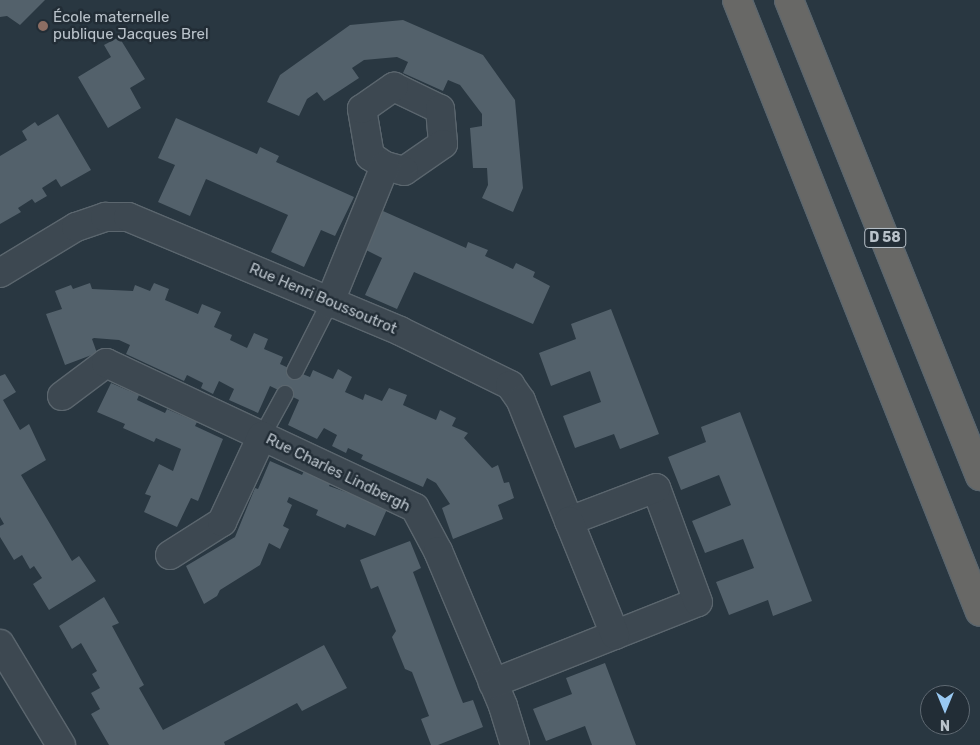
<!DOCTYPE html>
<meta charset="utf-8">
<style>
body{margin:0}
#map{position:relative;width:980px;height:745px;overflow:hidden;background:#293741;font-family:Rubik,sans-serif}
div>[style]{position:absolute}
.building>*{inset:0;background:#53616b}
.roads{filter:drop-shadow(1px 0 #5b666e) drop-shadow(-1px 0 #5b666e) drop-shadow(0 1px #5b666e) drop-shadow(0 -1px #5b666e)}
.service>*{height:16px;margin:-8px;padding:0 8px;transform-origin:8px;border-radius:8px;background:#3d4851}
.minor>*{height:28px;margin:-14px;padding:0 14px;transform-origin:14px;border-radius:14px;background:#3d4851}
.tertiary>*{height:28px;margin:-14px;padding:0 14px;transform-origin:14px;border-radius:14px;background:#3d4851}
.trunk>*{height:28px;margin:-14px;padding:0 14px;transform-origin:14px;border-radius:14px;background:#686866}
.dots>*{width:14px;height:14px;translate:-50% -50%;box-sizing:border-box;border:2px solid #222d36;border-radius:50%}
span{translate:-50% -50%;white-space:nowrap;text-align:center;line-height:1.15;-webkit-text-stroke:5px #222d36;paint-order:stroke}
.shield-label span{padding:1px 4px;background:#222d36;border:1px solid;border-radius:4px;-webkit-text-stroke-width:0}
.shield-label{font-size:14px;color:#bac3cb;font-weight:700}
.poi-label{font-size:15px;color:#bac3cb}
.left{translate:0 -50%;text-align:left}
.street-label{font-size:15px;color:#bac3cb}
.north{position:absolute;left:920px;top:685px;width:50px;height:50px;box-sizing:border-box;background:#222d36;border:1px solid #5f6972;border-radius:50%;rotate:180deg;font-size:14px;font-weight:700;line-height:20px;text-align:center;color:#bac3cb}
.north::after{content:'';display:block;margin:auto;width:18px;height:22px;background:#99c8f1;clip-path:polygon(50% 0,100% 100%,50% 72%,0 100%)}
</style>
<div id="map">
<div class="building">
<div style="clip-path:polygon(0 0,45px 0,20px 25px,7px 16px,0 17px)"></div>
<div style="clip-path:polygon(403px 20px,483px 55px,515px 100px,523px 188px,513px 212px,482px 198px,488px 185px,487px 168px,473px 168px,470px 128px,482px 126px,482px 114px,460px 85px,448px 80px,443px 91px,403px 73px,408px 62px,397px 57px,364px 60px,352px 68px,359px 78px,324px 101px,317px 92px,307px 99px,299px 116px,267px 102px,280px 75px,350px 25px)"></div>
<div style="clip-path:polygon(119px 37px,145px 79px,130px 88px,141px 108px,108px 128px,78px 77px,111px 57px,104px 45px)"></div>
<div style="clip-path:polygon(58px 114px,91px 170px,61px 187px,56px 179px,42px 188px,47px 196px,35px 203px,32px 199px,18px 208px,21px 212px,0 224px,0 156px,27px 140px,22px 131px,35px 122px,38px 126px)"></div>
<div style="clip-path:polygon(176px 118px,257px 154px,260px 147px,279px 156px,276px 162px,354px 197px,335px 236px,321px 230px,304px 267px,271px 252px,288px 215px,206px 179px,190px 216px,158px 202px,175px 165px,158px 158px)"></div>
<div style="clip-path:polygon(383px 211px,466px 248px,468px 242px,488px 250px,485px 256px,513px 269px,516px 263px,535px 272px,533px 277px,550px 286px,533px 324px,414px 272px,397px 309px,365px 295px,382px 258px,366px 250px)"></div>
<div style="clip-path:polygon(90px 283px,92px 289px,133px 291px,135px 285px,150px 291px,154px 283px,169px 289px,165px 300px,198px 314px,202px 304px,221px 312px,214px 327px,232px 335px,230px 340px,247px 348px,254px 333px,268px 339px,264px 349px,283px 357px,280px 364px,295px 371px,310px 377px,313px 370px,333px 379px,338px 369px,352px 377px,345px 392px,363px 400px,365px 394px,382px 401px,389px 388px,407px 395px,403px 405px,418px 412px,436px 420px,440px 410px,456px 418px,452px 426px,468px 433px,464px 438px,492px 468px,498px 465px,504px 483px,509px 482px,514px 498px,498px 505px,503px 519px,453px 539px,442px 508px,450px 504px,436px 483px,427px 478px,423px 487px,361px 459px,363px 455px,348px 448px,346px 453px,332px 446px,337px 435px,324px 428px,317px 439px,288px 425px,299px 400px,270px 386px,258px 413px,229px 400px,234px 389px,219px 381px,213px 394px,201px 388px,203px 383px,187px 375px,184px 381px,126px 354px,130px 345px,119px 340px,94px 338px,92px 339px,97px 353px,65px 365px,46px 314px,62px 309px,55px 291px,71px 285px,73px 289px)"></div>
<div style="clip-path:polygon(611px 309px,659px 434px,620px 449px,614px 434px,575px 448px,563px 416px,601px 402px,590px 371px,551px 386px,539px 353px,576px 339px,571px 324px)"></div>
<div style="clip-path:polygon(5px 374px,16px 392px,3px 400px,20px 430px,29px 424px,46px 460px,21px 475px,72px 561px,79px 556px,96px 581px,49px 610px,33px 584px,42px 578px,34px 566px,30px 569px,22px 555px,14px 560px,0 537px,0 526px,4px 524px,0 517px,0 376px)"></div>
<div style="clip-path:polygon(111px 383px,139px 395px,137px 400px,165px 413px,167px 409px,197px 422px,195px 426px,223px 439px,198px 501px,191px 498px,177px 527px,144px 512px,151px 496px,145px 494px,159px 464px,173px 471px,181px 449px,156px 438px,154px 442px,123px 428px,125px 424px,97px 412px)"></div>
<div style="clip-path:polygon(740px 412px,812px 601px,773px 616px,768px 600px,729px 615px,716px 582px,754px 568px,743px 539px,705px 553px,692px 521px,731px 505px,719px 475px,681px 490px,668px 457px,706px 442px,701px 427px)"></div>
<div style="clip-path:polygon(270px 461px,302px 475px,305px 469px,331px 482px,329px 486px,388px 507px,375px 536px,347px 524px,345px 528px,316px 515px,318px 510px,289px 497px,287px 502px,292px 505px,283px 526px,289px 529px,280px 549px,269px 543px,260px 565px,220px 590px,217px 596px,204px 604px,186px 566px,235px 537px,255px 488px,258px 489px)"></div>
<div style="clip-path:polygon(410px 541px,421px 568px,413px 572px,457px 688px,463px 703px,473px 700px,483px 727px,438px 745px,431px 745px,421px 719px,429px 716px,412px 672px,405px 669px,392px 637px,396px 631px,378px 586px,371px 589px,360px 560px)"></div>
<div style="clip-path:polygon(104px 597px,119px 623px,112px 626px,144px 685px,139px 688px,163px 730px,324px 645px,347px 688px,302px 711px,297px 703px,224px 742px,225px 745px,109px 745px,91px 714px,100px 709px,91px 693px,100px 688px,92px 674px,97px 671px,81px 643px,72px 649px,59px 626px)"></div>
<div style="clip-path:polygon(605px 663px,636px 745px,592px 745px,585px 726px,546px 741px,533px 709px,572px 694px,566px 678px)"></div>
</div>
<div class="roads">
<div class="service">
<div style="left:295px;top:371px;width:75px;rotate:-63.1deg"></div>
<div style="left:262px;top:436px;width:48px;rotate:-61.3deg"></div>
</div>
<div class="minor">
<div style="left:394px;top:87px;width:51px;rotate:25.6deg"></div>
<div style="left:440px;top:109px;width:35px;rotate:85deg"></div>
<div style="left:443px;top:144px;width:47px;rotate:145.3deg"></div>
<div style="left:404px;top:171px;width:20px;rotate:-165deg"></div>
<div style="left:385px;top:166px;width:18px;rotate:-146deg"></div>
<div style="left:370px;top:156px;width:48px;rotate:-99.7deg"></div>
<div style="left:362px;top:109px;width:39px;rotate:-35deg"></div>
<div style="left:0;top:273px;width:89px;rotate:-31.2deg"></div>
<div style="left:76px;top:227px;width:31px;rotate:-19deg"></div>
<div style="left:105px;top:217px;width:23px"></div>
<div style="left:128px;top:217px;width:295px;rotate:22.7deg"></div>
<div style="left:400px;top:331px;width:123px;rotate:26.1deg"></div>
<div style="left:510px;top:385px;width:19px;rotate:55deg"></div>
<div style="left:521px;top:401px;width:129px;rotate:68.2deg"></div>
<div style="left:329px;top:304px;width:149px;rotate:-67.9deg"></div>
<div style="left:62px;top:396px;width:55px;rotate:-36.9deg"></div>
<div style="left:106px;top:363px;width:341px;rotate:25.1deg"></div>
<div style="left:415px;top:508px;width:49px;rotate:61.9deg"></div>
<div style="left:438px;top:551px;width:168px;rotate:67.2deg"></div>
<div style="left:503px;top:706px;width:41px;rotate:72.9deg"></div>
<div style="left:170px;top:555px;width:62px;rotate:-32.4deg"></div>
<div style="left:222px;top:522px;width:95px;rotate:-65.1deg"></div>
<div style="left:493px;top:683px;width:220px;rotate:-21.6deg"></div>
<div style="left:698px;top:602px;width:121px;rotate:-110.2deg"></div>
<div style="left:656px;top:488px;width:93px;rotate:159.2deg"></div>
<div style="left:569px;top:521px;width:123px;rotate:68deg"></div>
</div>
<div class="tertiary">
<div style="left:0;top:644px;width:118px;rotate:58.9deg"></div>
</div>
<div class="trunk">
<div style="left:737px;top:0;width:658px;rotate:68.34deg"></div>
<div style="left:789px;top:0;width:513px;rotate:68.14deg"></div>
</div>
</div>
<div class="dots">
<div style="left:43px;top:26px;background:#8d6e63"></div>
</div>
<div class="shield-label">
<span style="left:885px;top:238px">D 58</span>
</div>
<div class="poi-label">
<span class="left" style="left:53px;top:26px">École maternelle<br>publique Jacques Brel</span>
</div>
<div class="street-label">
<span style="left:323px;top:299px;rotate:23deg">Rue Henri Boussoutrot</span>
<span style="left:338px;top:473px;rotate:26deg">Rue Charles Lindbergh</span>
</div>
<div class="north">N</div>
</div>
